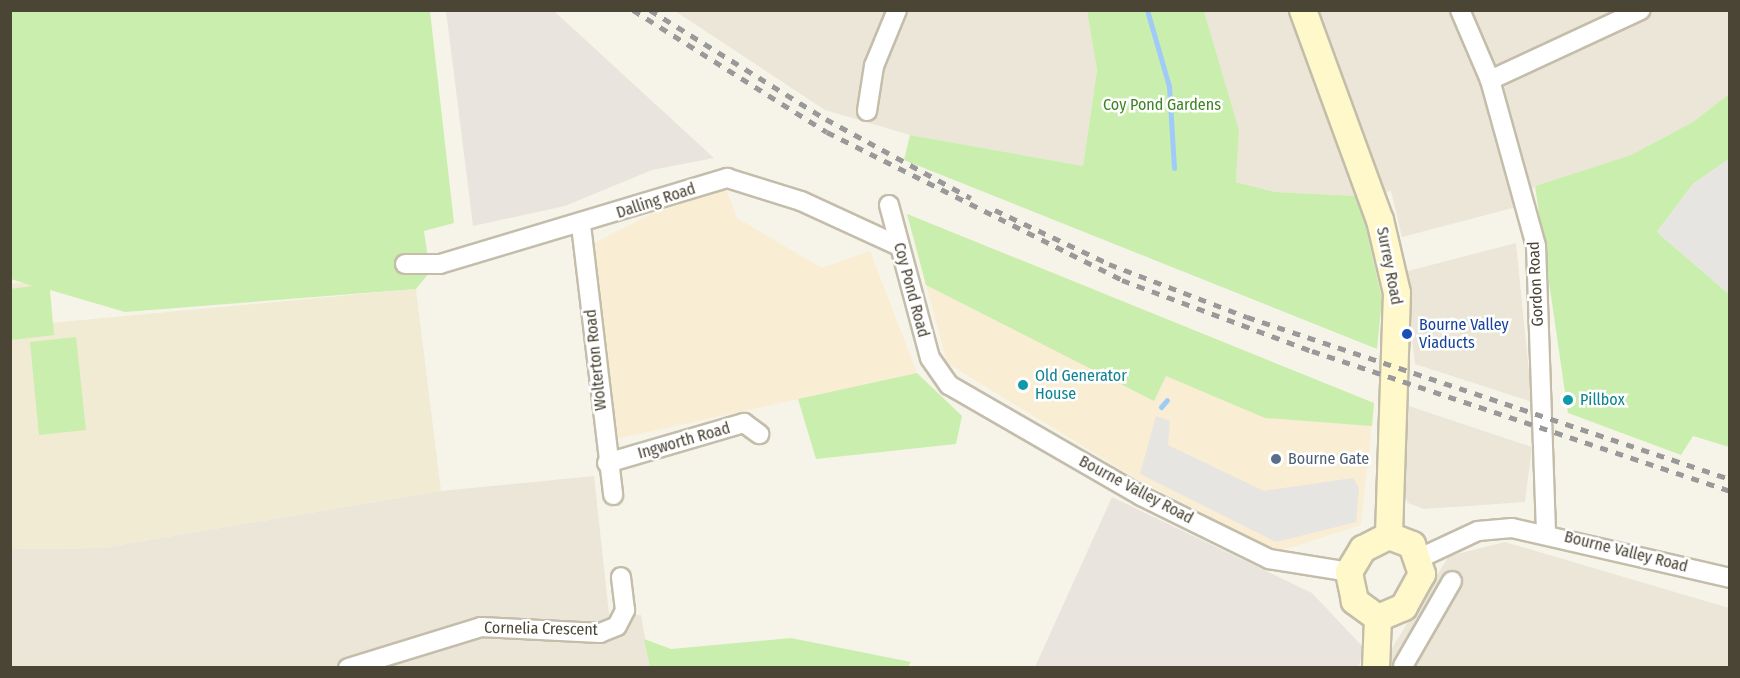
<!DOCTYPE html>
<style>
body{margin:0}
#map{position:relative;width:1740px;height:678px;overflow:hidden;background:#f6f4e9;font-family:"Fira Sans Condensed",sans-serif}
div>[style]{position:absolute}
.residential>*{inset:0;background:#ebe6d7}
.commercial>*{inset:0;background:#f9edd3}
.industrial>*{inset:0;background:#e9e5de}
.education>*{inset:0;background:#f0ebd2}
.green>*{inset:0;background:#caeeae}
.parking>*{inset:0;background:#e7e5e1}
.stream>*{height:5px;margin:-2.5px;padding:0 2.5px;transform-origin:2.5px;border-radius:2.5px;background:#a0cbf8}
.roads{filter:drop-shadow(2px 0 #c3bdaa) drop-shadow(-2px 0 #c3bdaa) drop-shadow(0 2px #c3bdaa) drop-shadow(0 -2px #c3bdaa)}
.street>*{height:18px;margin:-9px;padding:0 9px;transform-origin:9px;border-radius:9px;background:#fff}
.secondary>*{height:26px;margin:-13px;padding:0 13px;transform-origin:13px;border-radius:13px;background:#fff8ca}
.rail>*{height:4.5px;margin-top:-2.25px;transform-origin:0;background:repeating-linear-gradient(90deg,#999 0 8px,transparent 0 16px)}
.dots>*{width:16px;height:16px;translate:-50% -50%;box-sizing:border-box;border:3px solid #fff;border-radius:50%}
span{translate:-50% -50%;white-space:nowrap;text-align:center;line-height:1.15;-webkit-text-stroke:5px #fff;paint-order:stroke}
.park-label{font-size:16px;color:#3d8422}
.street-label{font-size:16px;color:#4b4536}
.transit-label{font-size:16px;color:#164399}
.left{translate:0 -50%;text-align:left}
.culture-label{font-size:16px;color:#0d838f}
.service-label{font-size:16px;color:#4e5e75}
.frame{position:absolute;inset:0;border:12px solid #4b4536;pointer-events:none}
</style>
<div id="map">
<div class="residential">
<div style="clip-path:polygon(675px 11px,1087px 11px,1097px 70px,1083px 166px,910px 135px,825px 110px)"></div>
<div style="clip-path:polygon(1204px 11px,1729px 11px,1729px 94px,1693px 122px,1631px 155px,1535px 186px,1513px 208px,1402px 237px,1391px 191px,1359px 196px,1275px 192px,1236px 182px,1239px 130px)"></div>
<div style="clip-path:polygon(1516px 243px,1532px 402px,1415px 364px,1404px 272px)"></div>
<div style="clip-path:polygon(1406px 405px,1532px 447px,1525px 502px,1424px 509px,1408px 503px,1397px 477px)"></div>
<div style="clip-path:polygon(594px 476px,609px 614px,641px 615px,650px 667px,11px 667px,10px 549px,102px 548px,441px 491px)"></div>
<div style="clip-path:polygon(1505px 542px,1729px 608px,1729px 667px,1389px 668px,1392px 648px,1449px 556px)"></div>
</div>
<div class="commercial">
<div style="clip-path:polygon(726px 189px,737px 218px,822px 268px,870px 251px,917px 373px,611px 440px,592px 244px,651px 214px)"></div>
<div style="clip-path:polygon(907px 214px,1374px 403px,1361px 525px,1277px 552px,1135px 478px,947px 363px)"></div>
</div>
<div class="industrial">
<div style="clip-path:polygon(446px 11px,554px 11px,714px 158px,652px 170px,565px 206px,473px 226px)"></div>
<div style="clip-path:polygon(1112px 497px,1312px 593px,1363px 647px,1359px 667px,1035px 667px)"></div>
</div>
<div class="education">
<div style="clip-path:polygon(43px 280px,50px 323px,416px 289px,441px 491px,102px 548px,11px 549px,10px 284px)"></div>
</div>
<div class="green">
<div style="clip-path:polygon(11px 11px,430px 11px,454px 223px,424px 231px,430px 272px,416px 289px,125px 312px,50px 290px,54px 335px,11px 340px,10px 289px,33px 286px,11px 279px)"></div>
<div style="clip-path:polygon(1087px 11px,1204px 11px,1239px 130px,1236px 182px,1275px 192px,1359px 196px,1382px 299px,1377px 349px,904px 160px,910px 135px,1083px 166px,1097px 70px)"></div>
<div style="clip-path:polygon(1729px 94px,1729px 159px,1693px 184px,1657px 232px,1729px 294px,1729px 447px,1693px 436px,1681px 455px,1568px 413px,1535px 186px,1631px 155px,1693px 122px)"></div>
<div style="clip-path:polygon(907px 214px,1374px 403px,1372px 426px,1265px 418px,1166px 376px,1154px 401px,926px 285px)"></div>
<div style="clip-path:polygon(76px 337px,86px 430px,39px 435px,30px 342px)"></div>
<div style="clip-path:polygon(917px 373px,962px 416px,956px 444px,816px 459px,798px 399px)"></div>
<div style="clip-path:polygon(791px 638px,911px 662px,907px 668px,650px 667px,644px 639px,671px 649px)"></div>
</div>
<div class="parking">
<div style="clip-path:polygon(1729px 159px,1729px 294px,1657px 232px,1693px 184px)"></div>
<div style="clip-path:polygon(1156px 416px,1170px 421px,1168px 445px,1264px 491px,1353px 478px,1359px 488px,1356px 522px,1276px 542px,1140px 474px)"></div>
</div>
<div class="stream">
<div style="left:1147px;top:10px;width:79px;rotate:73.9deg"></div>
<div style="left:1169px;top:86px;width:82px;rotate:86.5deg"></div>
<div style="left:1161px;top:407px;width:9px;rotate:-49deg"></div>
</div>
<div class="roads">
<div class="street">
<div style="left:1460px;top:10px;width:76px;rotate:66.8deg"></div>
<div style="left:1490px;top:80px;width:172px;rotate:74.5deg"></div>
<div style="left:1536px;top:246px;width:287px;rotate:88deg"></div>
<div style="left:1490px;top:80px;width:166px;rotate:-24.9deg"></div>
<div style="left:867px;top:111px;width:46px;rotate:-81.2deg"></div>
<div style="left:874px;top:66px;width:61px;rotate:-67.7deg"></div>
<div style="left:889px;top:205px;width:158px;rotate:75deg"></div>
<div style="left:930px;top:358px;width:33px;rotate:55deg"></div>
<div style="left:949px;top:385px;width:222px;rotate:30deg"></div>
<div style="left:1141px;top:496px;width:143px;rotate:26.2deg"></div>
<div style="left:1269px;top:559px;width:81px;rotate:9.2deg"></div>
<div style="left:581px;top:225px;width:272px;rotate:83.2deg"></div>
<div style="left:405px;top:264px;width:35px"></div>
<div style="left:440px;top:264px;width:300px;rotate:-16.7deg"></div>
<div style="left:727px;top:178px;width:77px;rotate:17.3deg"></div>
<div style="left:801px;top:201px;width:108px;rotate:24.7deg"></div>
<div style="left:607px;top:463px;width:143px;rotate:-16.3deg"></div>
<div style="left:744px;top:423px;width:19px;rotate:36deg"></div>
<div style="left:1420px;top:558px;width:64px;rotate:-25deg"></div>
<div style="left:1478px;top:531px;width:34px;rotate:-5deg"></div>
<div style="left:1512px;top:528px;width:224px;rotate:12.9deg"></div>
<div style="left:1403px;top:666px;width:98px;rotate:-60deg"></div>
<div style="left:348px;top:668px;width:139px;rotate:-17.1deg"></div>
<div style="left:481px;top:627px;width:119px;rotate:2.9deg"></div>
<div style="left:600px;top:633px;width:18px;rotate:-22deg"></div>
<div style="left:617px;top:626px;width:18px;rotate:-63deg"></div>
<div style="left:625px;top:610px;width:33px;rotate:-97deg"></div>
</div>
<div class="secondary">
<div style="left:1303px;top:10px;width:224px;rotate:69.9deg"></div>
<div style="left:1380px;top:220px;width:75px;rotate:76.9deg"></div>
<div style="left:1397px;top:293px;width:243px;rotate:91.9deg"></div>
<div style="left:1389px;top:536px;width:25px;rotate:21deg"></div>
<div style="left:1412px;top:545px;width:31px;rotate:71deg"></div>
<div style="left:1422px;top:574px;width:38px;rotate:119deg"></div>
<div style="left:1404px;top:607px;width:28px;rotate:157deg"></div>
<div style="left:1378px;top:618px;width:29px;rotate:-144deg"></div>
<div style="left:1355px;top:601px;width:30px;rotate:-102deg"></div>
<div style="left:1349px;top:572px;width:27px;rotate:-59deg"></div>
<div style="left:1363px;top:549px;width:29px;rotate:-27deg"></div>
<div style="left:1376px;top:668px;width:50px;rotate:-87.7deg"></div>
</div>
</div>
<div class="rail">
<div style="left:633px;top:10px;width:229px;rotate:32.2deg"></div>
<div style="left:827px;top:132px;width:330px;rotate:26.6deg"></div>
<div style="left:1122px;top:280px;width:203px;rotate:20.5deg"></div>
<div style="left:1312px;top:351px;width:441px;rotate:18.5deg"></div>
<div style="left:650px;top:10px;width:207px;rotate:31.8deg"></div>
<div style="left:826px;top:119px;width:165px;rotate:28.6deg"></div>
<div style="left:995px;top:210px;width:126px;rotate:25.3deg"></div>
<div style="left:1109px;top:264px;width:148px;rotate:21deg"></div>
<div style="left:1247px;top:317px;width:509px;rotate:18.54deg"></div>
</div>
<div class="dots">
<div style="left:1407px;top:334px;background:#1a4fb4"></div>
<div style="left:1023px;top:385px;background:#0f9aa8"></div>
<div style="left:1568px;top:400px;background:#0f9aa8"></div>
<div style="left:1276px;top:459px;background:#5c6f8a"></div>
</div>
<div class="park-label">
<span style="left:1162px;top:105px">Coy Pond Gardens</span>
</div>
<div class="street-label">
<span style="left:656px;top:201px;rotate:-18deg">Dalling Road</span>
<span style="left:1389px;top:266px;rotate:79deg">Surrey Road</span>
<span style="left:1536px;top:284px;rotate:-93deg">Gordon Road</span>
<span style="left:911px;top:290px;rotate:75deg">Coy Pond Road</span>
<span style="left:596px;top:360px;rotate:-96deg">Wolterton Road</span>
<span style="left:684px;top:441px;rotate:-16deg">Ingworth Road</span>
<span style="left:1136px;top:490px;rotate:28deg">Bourne Valley Road</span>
<span style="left:1626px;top:552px;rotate:14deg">Bourne Valley Road</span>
<span style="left:541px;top:629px;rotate:1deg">Cornelia Crescent</span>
</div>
<div class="transit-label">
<span class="left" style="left:1419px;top:334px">Bourne Valley<br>Viaducts</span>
</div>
<div class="culture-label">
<span class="left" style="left:1035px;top:385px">Old Generator<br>House</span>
<span class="left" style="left:1580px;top:400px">Pillbox</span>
</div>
<div class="service-label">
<span class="left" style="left:1288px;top:459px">Bourne Gate</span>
</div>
<div class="frame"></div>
</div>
